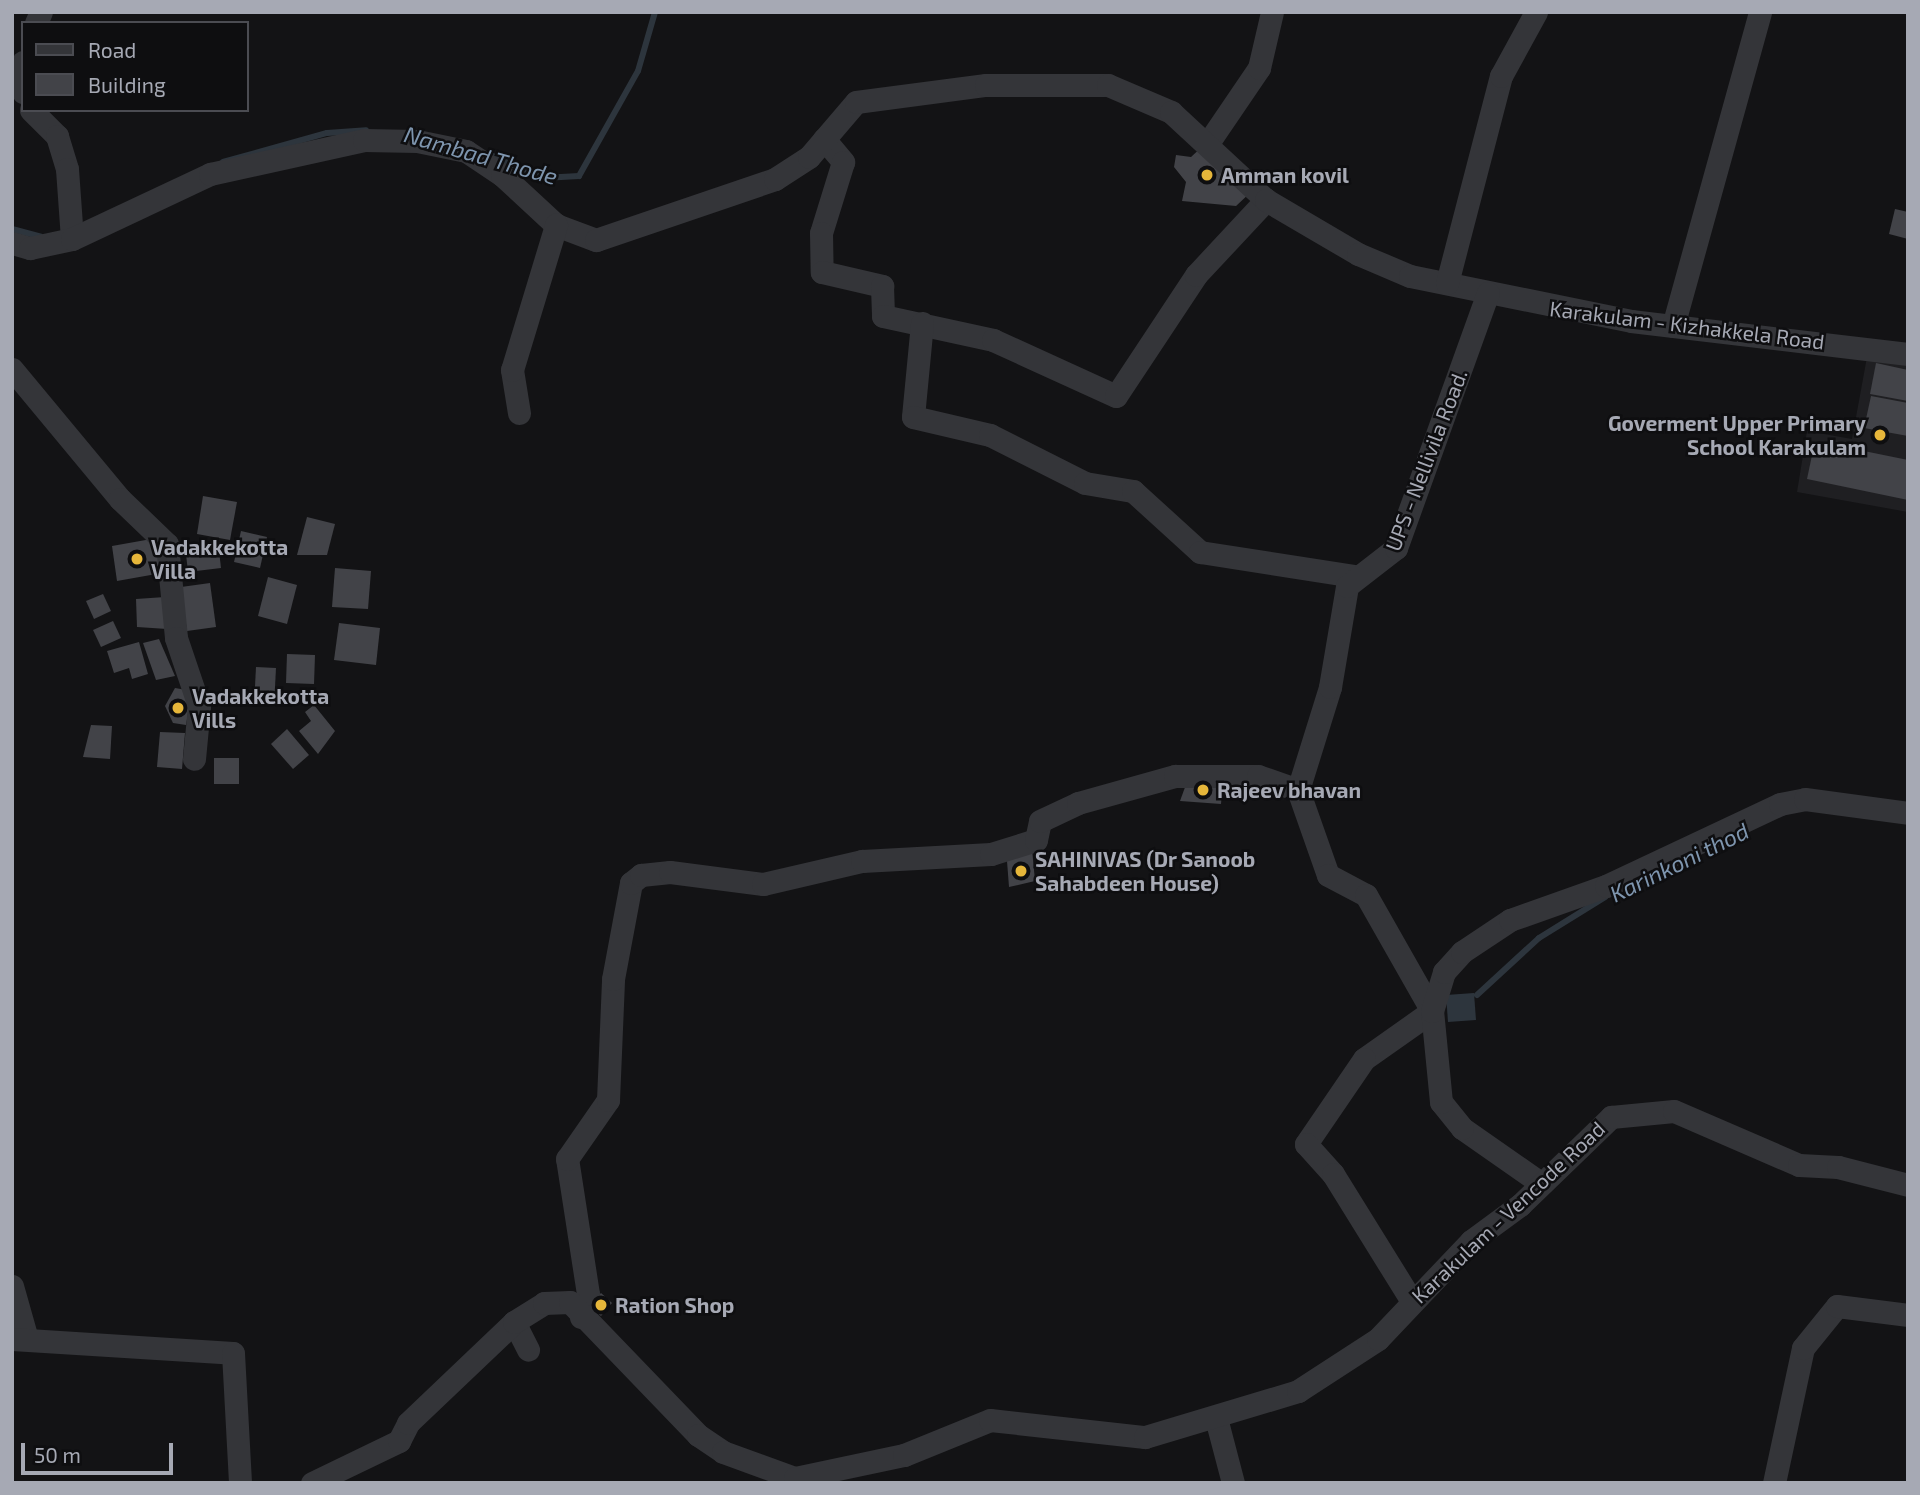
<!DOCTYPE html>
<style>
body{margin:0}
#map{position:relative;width:1920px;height:1495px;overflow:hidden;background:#131315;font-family:"Exo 2",sans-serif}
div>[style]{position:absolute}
.built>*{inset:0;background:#1f1f22}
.water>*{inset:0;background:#2d353d}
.stream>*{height:6px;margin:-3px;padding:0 3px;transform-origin:3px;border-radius:3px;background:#2d353d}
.building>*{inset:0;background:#424348}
.minor>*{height:23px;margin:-11.5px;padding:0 11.5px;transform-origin:11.5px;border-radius:11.5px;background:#343539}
.dots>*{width:19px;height:19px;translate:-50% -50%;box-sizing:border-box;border:4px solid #0e0e10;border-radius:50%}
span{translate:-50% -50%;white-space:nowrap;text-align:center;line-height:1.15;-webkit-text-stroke:5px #0e0e10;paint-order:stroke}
.poi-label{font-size:21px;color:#a6a9b4;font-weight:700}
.left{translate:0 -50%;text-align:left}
.right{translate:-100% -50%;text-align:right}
.street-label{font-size:21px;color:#a6a9b4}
.water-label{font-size:23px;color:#7e95ae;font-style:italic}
.frame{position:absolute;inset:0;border:14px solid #a6a9b4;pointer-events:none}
.legend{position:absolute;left:21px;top:21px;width:228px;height:91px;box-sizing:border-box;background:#0e0e10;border:2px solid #4b4c52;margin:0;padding:9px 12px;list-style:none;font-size:21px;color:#a6a9b4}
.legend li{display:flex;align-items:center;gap:14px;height:35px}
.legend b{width:35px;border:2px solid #4b4c52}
.scale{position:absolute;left:21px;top:1443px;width:152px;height:32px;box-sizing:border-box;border:4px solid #a6a9b4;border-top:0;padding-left:9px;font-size:21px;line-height:24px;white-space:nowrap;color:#a6a9b4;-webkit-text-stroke:5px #0e0e10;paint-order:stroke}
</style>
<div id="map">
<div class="built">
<div style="clip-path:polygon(1867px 357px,1908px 364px,1908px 512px,1797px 492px,1807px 431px,1852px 439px)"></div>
</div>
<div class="water">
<div style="clip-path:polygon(1474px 993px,1476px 1020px,1448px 1022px,1446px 995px)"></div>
</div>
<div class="stream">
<div style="left:488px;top:154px;width:60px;rotate:23.6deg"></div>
<div style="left:543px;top:178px;width:36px;rotate:-3deg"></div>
<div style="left:579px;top:176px;width:120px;rotate:-60.7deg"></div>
<div style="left:638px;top:71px;width:61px;rotate:-73.9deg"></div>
<div style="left:223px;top:162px;width:108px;rotate:-15.6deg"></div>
<div style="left:327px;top:133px;width:39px;rotate:-4deg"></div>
<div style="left:12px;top:229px;width:30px;rotate:15deg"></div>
<div style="left:1477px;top:995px;width:84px;rotate:-42.6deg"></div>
<div style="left:1539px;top:938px;width:78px;rotate:-31.8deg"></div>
</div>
<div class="building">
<div style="clip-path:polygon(1205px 144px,1251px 192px,1236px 206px,1182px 201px,1186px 182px,1174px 167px,1176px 155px,1191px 157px)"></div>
<div style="clip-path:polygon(1895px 209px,1908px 212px,1908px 239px,1889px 234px)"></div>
<div style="clip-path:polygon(1876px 363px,1908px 370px,1908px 401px,1870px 394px)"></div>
<div style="clip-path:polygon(1871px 396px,1908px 403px,1908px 436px,1864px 428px)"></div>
<div style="clip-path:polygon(1815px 441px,1908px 460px,1908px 500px,1807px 479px)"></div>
<div style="clip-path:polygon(203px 496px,237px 502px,230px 540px,197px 534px)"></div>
<div style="clip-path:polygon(307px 517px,335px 524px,327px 555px,297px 555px)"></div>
<div style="clip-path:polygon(241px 531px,267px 537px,260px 568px,234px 562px)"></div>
<div style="clip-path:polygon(157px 538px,162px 573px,117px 581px,112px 546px)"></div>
<div style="clip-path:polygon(218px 542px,221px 568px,188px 572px,185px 545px)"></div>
<div style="clip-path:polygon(335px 568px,371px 571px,368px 609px,332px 607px)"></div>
<div style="clip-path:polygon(268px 577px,297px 585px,287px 624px,258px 616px)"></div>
<div style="clip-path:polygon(210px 583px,216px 627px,187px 631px,181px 587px)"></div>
<div style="clip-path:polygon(103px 594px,111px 611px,94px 619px,86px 601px)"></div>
<div style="clip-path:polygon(165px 597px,167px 629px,137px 627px,136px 599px)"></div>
<div style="clip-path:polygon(113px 621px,121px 638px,101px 647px,93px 630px)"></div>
<div style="clip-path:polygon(339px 623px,380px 628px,376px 665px,334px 660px)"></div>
<div style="clip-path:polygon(159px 639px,175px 676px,156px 680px,143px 643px)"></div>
<div style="clip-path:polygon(139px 642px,148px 674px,132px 679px,129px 668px,114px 673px,107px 651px)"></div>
<div style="clip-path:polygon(287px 654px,315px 655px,314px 684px,286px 683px)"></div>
<div style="clip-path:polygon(256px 667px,276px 668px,274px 706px,254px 705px)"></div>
<div style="clip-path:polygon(175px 688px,192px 691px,186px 725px,173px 723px,165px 706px)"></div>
<div style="clip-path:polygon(314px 705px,335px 731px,318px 754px,299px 731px,311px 721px,305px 712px)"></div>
<div style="clip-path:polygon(91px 725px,112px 726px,110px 759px,83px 757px)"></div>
<div style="clip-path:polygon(287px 729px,309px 755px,293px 769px,271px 744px)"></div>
<div style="clip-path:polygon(160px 732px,185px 733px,182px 769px,157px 767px)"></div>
<div style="clip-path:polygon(214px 758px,239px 758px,239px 784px,214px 784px)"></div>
<div style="clip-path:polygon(1188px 779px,1223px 779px,1221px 804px,1180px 801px)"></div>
<div style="clip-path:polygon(1032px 849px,1035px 881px,1009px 887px,1007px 861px)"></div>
<div style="clip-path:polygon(601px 1293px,612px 1303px,601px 1316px,589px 1306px)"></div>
</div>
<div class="minor">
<div style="left:36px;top:23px;width:12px;rotate:-66deg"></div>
<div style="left:23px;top:62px;width:30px;rotate:90deg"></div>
<div style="left:31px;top:110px;width:37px;rotate:45deg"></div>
<div style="left:57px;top:136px;width:34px;rotate:73deg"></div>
<div style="left:67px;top:169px;width:70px;rotate:85.9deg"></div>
<div style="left:824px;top:139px;width:30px;rotate:50deg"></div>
<div style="left:843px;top:162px;width:74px;rotate:107.2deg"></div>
<div style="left:821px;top:233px;width:39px;rotate:89deg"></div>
<div style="left:822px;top:272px;width:62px;rotate:13.1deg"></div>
<div style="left:882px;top:286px;width:30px;rotate:88deg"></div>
<div style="left:883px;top:316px;width:113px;rotate:12.3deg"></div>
<div style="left:993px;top:340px;width:135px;rotate:24.5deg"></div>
<div style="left:1116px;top:396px;width:145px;rotate:-56.5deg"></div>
<div style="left:1196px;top:275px;width:103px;rotate:-47deg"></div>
<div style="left:1208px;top:143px;width:91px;rotate:-55.8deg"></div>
<div style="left:1259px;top:68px;width:57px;rotate:-76.9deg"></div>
<div style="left:12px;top:243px;width:19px;rotate:16deg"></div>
<div style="left:30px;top:248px;width:43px;rotate:-12.1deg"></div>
<div style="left:72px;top:239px;width:153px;rotate:-25.2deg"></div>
<div style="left:210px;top:174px;width:158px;rotate:-12.4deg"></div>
<div style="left:364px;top:140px;width:53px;rotate:1.1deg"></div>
<div style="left:417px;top:141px;width:50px;rotate:11.5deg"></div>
<div style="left:466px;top:151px;width:43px;rotate:33.7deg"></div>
<div style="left:502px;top:175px;width:74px;rotate:42.8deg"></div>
<div style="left:556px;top:225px;width:43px;rotate:20.6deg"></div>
<div style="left:596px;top:240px;width:189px;rotate:-18.8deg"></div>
<div style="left:775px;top:179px;width:40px;rotate:-32.9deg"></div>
<div style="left:809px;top:157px;width:72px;rotate:-49.5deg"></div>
<div style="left:856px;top:102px;width:131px;rotate:-7.5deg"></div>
<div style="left:986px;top:85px;width:122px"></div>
<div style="left:1108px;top:85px;width:69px;rotate:23.2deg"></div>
<div style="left:1171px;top:112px;width:129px;rotate:42.8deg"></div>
<div style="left:1266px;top:200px;width:107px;rotate:30.4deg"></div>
<div style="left:1358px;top:254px;width:56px;rotate:22.9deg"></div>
<div style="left:1410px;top:276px;width:226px;rotate:11.5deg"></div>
<div style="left:1631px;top:321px;width:279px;rotate:6.8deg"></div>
<div style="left:1447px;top:283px;width:214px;rotate:-75.4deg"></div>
<div style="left:1501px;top:76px;width:73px;rotate:-61.3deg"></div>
<div style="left:922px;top:323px;width:94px;rotate:95.5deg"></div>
<div style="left:913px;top:417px;width:79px;rotate:13.2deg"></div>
<div style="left:990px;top:435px;width:106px;rotate:26.8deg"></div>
<div style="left:1085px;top:483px;width:49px;rotate:9.5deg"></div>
<div style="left:1133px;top:491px;width:91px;rotate:42.3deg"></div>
<div style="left:1200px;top:552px;width:155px;rotate:8.9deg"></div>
<div style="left:1673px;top:326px;width:326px;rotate:-74.5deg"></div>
<div style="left:12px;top:369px;width:169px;rotate:50.3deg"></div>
<div style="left:120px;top:499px;width:65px;rotate:43.8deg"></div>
<div style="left:167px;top:544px;width:94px;rotate:84.5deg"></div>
<div style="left:176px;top:638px;width:72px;rotate:71.3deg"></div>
<div style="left:199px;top:706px;width:53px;rotate:95.4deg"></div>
<div style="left:519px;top:413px;width:44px;rotate:-99.2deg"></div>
<div style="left:512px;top:370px;width:152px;rotate:-73.1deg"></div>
<div style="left:1298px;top:790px;width:90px;rotate:70.6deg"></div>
<div style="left:1328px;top:875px;width:43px;rotate:27.8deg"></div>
<div style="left:1366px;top:895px;width:133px;rotate:60.4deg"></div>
<div style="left:1432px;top:1011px;width:83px;rotate:144.8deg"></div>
<div style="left:1364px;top:1059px;width:103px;rotate:124.3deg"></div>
<div style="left:1306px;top:1144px;width:40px;rotate:48deg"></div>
<div style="left:1333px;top:1174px;width:148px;rotate:58.2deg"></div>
<div style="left:1539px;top:1182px;width:94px;rotate:-145deg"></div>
<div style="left:1462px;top:1128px;width:33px;rotate:-129deg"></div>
<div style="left:1441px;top:1102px;width:91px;rotate:-95.6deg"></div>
<div style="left:1432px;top:1011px;width:41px;rotate:-72.9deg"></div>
<div style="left:1444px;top:972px;width:27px;rotate:-48deg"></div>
<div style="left:1462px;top:952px;width:58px;rotate:-33.7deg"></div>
<div style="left:1510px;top:920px;width:102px;rotate:-19.5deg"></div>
<div style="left:1606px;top:886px;width:192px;rotate:-25.2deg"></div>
<div style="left:1780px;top:804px;width:25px;rotate:-11deg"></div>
<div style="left:1805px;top:799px;width:104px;rotate:7.7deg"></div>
<div style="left:12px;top:1286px;width:55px;rotate:74.2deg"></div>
<div style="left:581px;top:1317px;width:24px;rotate:-73deg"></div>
<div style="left:588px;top:1294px;width:137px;rotate:-98.8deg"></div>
<div style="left:567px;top:1159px;width:72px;rotate:-55.2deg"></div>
<div style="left:608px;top:1100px;width:121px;rotate:-87.6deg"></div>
<div style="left:613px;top:979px;width:98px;rotate:-79.4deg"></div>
<div style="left:631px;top:883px;width:13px;rotate:-39deg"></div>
<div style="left:641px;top:875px;width:29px;rotate:-6deg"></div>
<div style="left:670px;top:872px;width:94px;rotate:7.4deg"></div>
<div style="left:763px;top:884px;width:102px;rotate:-13.1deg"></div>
<div style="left:862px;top:861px;width:129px;rotate:-3.1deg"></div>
<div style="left:991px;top:854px;width:47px;rotate:-17.3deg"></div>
<div style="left:1036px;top:840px;width:19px;rotate:-78deg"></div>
<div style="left:1040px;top:821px;width:42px;rotate:-25.3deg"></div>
<div style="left:1078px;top:803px;width:101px;rotate:-15.6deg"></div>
<div style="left:1175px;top:776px;width:83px"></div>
<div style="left:1258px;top:776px;width:42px;rotate:19.3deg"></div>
<div style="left:1298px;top:790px;width:108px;rotate:-72.7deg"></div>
<div style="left:1330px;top:687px;width:102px;rotate:-80.4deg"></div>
<div style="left:1347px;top:586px;width:62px;rotate:-37.8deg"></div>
<div style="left:1396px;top:548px;width:271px;rotate:-70.2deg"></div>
<div style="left:514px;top:1322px;width:31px;rotate:63deg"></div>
<div style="left:12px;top:1339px;width:221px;rotate:3.6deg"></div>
<div style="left:233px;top:1353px;width:130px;rotate:86.9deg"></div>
<div style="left:1216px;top:1418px;width:67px;rotate:75.3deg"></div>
<div style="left:312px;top:1483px;width:97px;rotate:-25.8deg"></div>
<div style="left:399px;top:1441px;width:20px;rotate:-63deg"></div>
<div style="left:408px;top:1423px;width:146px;rotate:-43.6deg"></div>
<div style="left:514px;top:1322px;width:36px;rotate:-32deg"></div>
<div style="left:544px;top:1303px;width:26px;rotate:-2deg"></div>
<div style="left:570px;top:1302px;width:185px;rotate:46.1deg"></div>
<div style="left:698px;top:1435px;width:30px;rotate:34deg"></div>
<div style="left:723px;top:1452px;width:77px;rotate:19.9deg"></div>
<div style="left:795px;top:1478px;width:111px;rotate:-11.9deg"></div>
<div style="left:904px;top:1455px;width:93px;rotate:-22.1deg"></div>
<div style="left:990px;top:1420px;width:156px;rotate:6.3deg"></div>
<div style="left:1145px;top:1437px;width:160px;rotate:-16.7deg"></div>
<div style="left:1298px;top:1391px;width:95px;rotate:-33deg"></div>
<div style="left:1378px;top:1339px;width:135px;rotate:-46.5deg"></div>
<div style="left:1471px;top:1241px;width:61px;rotate:-36.3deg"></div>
<div style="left:1520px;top:1205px;width:127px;rotate:-44deg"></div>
<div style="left:1611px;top:1117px;width:63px;rotate:-5.4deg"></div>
<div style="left:1674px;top:1111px;width:136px;rotate:23.4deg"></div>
<div style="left:1799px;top:1165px;width:39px;rotate:3deg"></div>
<div style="left:1838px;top:1167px;width:72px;rotate:14.4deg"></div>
<div style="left:1774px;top:1483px;width:138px;rotate:-77.9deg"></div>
<div style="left:1803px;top:1348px;width:54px;rotate:-51deg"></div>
<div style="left:1837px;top:1306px;width:72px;rotate:7.2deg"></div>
</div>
<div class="dots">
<div style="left:1207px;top:175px;background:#e6b63a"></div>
<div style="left:1880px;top:435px;background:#e6b63a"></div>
<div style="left:137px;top:559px;background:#e6b63a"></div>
<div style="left:178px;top:708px;background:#e6b63a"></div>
<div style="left:1203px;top:790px;background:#e6b63a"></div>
<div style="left:1021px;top:871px;background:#e6b63a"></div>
<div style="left:601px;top:1305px;background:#e6b63a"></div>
</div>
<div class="poi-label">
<span class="left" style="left:1221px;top:175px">Amman kovil</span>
<span class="right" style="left:1866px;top:435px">Goverment Upper Primary<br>School Karakulam</span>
<span class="left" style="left:151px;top:559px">Vadakkekotta<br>Villa</span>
<span class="left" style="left:192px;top:708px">Vadakkekotta<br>Vills</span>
<span class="left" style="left:1217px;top:790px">Rajeev bhavan</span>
<span class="left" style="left:1035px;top:871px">SAHINIVAS (Dr Sanoob<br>Sahabdeen House)</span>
<span class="left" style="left:615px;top:1305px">Ration Shop</span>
</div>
<div class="street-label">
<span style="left:1687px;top:325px;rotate:7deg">Karakulam - Kizhakkela Road</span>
<span style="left:1426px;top:460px;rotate:-69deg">UPS - Nellivila Road.</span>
<span style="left:1508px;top:1212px;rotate:-43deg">Karakulam - Vencode Road</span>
</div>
<div class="water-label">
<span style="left:481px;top:155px;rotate:16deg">Nambad Thode</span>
<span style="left:1679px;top:862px;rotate:-26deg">Karinkoni thod</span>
</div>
<div class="frame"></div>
<ul class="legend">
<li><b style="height:9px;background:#343539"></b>Road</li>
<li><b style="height:19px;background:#424348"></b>Building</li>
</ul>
<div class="scale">50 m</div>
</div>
